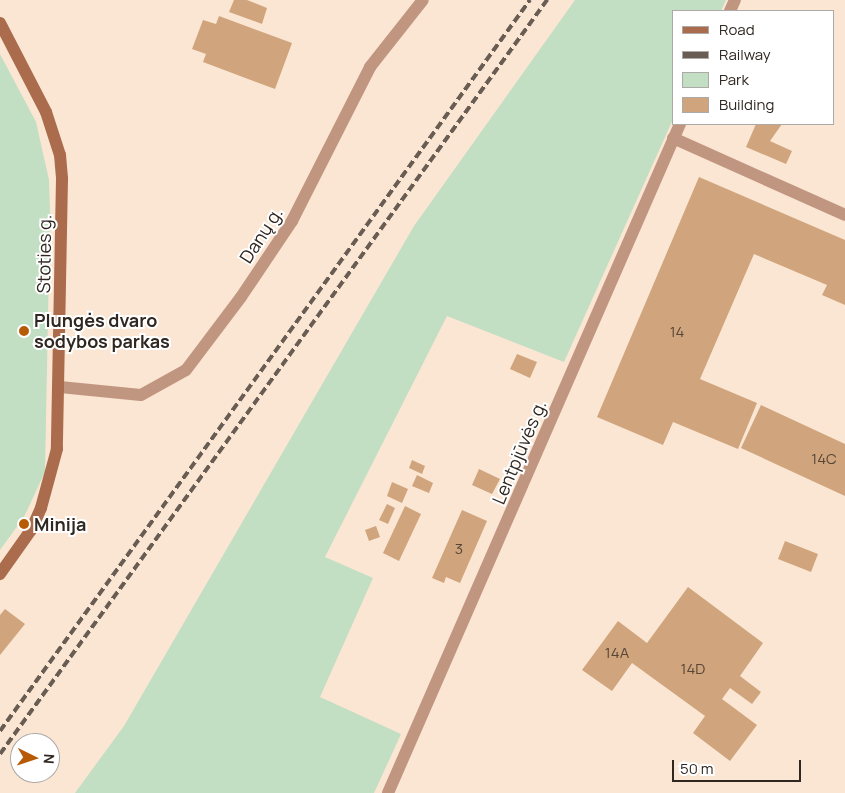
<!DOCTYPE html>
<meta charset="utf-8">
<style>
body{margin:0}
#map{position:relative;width:845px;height:793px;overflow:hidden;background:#fbe6d3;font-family:Manrope,sans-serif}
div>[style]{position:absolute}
.green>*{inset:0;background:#c2dec3}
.building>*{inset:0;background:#d0a57d}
.minor>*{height:12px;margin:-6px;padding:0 6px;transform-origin:6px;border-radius:6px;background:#c19681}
.secondary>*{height:12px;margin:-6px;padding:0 6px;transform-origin:6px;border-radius:6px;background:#aa6c4d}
.rail>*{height:4px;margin-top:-2px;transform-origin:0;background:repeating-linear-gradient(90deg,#695d53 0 8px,transparent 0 12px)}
.dots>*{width:14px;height:14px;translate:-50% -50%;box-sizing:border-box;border:2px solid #fff;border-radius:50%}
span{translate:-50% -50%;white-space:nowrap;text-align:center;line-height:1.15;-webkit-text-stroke:4px #fff;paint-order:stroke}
.number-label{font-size:15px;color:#574637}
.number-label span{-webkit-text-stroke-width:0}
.street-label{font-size:18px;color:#2f2720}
.poi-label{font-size:18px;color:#2f2720;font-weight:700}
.left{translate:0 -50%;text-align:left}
.legend{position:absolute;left:672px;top:10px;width:162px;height:115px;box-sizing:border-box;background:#fff;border:1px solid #aca9a6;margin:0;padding:6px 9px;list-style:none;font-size:15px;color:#2f2720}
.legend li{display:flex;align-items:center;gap:10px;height:25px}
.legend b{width:25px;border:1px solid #aca9a6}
.north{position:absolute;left:10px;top:733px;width:50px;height:50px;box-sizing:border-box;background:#fff;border:1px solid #aca9a6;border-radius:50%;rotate:94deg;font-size:14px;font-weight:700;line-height:20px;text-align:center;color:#2f2720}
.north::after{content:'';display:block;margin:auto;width:18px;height:22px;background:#b75a06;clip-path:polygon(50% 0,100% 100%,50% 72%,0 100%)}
.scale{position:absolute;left:672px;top:760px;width:129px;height:22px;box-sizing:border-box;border:2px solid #2f2720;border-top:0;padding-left:6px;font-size:15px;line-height:18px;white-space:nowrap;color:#2f2720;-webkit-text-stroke:4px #fff;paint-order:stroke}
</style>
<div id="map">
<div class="green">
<div style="clip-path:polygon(575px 0,726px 0,721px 11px,674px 11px,674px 117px,564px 362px,447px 316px,325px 557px,373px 578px,320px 697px,401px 734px,374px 793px,75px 793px,124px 726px,414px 226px)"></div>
<div style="clip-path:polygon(0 54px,36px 122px,49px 180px,50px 212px,45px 472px,24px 517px,0 550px)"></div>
</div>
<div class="building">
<div style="clip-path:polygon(234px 0,247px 0,267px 8px,262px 24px,229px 12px)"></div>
<div style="clip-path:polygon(219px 16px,292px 43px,275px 89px,203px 62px,206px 54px,192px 49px,203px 20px,216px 24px)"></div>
<div style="clip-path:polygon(756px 124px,782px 124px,770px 141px,792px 151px,786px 164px,746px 147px)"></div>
<div style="clip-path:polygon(699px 177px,845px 240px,845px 305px,822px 295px,827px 285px,754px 254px,700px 379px,757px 403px,738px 449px,673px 422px,663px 445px,597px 417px)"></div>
<div style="clip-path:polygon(517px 354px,537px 362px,530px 378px,510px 369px)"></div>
<div style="clip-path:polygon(761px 405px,845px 444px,845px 496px,741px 448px)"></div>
<div style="clip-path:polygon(412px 460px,425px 466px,422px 474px,409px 468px)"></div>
<div style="clip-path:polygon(479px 469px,500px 479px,492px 494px,472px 485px)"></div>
<div style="clip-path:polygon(417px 475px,433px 483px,429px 493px,412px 486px)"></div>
<div style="clip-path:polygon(392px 482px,408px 489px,402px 503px,387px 496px)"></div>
<div style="clip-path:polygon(387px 504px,395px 508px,388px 524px,379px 520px)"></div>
<div style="clip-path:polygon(405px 506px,421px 514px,399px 561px,383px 553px)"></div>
<div style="clip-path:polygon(462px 510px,487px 521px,460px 583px,446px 577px,444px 583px,432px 578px)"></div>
<div style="clip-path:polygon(376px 526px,380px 537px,369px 541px,365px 530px)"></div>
<div style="clip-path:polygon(785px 541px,818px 554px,811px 572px,778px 559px)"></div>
<div style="clip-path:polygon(688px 587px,763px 643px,740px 676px,761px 692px,752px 704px,730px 688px,722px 699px,757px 725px,730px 761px,693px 733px,705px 716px,632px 663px,612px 691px,582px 670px,618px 621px,647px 643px)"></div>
<div style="clip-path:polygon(5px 609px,25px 624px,0 655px,0 615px)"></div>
</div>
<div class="minor">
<div style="left:730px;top:11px;width:12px;rotate:-66deg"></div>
<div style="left:673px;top:138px;width:188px;rotate:24.1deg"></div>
<div style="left:60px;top:387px;width:81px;rotate:5.6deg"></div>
<div style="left:141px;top:395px;width:51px;rotate:-29.1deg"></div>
<div style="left:186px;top:370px;width:91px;rotate:-53deg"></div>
<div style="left:241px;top:297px;width:92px;rotate:-56.1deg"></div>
<div style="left:292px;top:221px;width:173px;rotate:-63.1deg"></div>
<div style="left:370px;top:67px;width:85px;rotate:-51.7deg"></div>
<div style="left:388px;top:793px;width:730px;rotate:-66.42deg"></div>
</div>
<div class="secondary">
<div style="left:0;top:23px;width:100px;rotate:62.7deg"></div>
<div style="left:46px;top:112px;width:45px;rotate:72deg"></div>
<div style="left:60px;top:155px;width:24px;rotate:85deg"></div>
<div style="left:62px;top:179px;width:270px;rotate:91.1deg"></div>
<div style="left:57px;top:449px;width:61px;rotate:105.2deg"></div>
<div style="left:41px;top:508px;width:24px;rotate:114deg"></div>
<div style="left:31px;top:530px;width:54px;rotate:125.2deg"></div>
</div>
<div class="rail">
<div style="left:0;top:731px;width:903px;rotate:-54.06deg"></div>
<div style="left:0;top:754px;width:932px;rotate:-54.04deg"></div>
</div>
<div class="dots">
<div style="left:24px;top:331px;background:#b75a06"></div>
<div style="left:24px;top:524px;background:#b75a06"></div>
</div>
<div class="number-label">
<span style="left:677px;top:332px">14</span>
<span style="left:824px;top:459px">14C</span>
<span style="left:459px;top:549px">3</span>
<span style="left:617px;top:653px">14A</span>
<span style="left:693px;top:669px">14D</span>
</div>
<div class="street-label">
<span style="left:261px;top:235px;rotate:-57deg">Danų g.</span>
<span style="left:44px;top:254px;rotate:-89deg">Stoties g.</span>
<span style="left:519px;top:452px;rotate:-67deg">Lentpjūvės g.</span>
</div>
<div class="poi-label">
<span class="left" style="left:34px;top:331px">Plungės dvaro<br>sodybos parkas</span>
<span class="left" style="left:34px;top:524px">Minija</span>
</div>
<ul class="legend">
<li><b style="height:6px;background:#aa6c4d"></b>Road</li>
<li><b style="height:6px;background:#695d53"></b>Railway</li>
<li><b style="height:14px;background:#c2dec3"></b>Park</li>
<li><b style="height:14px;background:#d0a57d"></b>Building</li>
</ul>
<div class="north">N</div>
<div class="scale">50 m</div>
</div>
